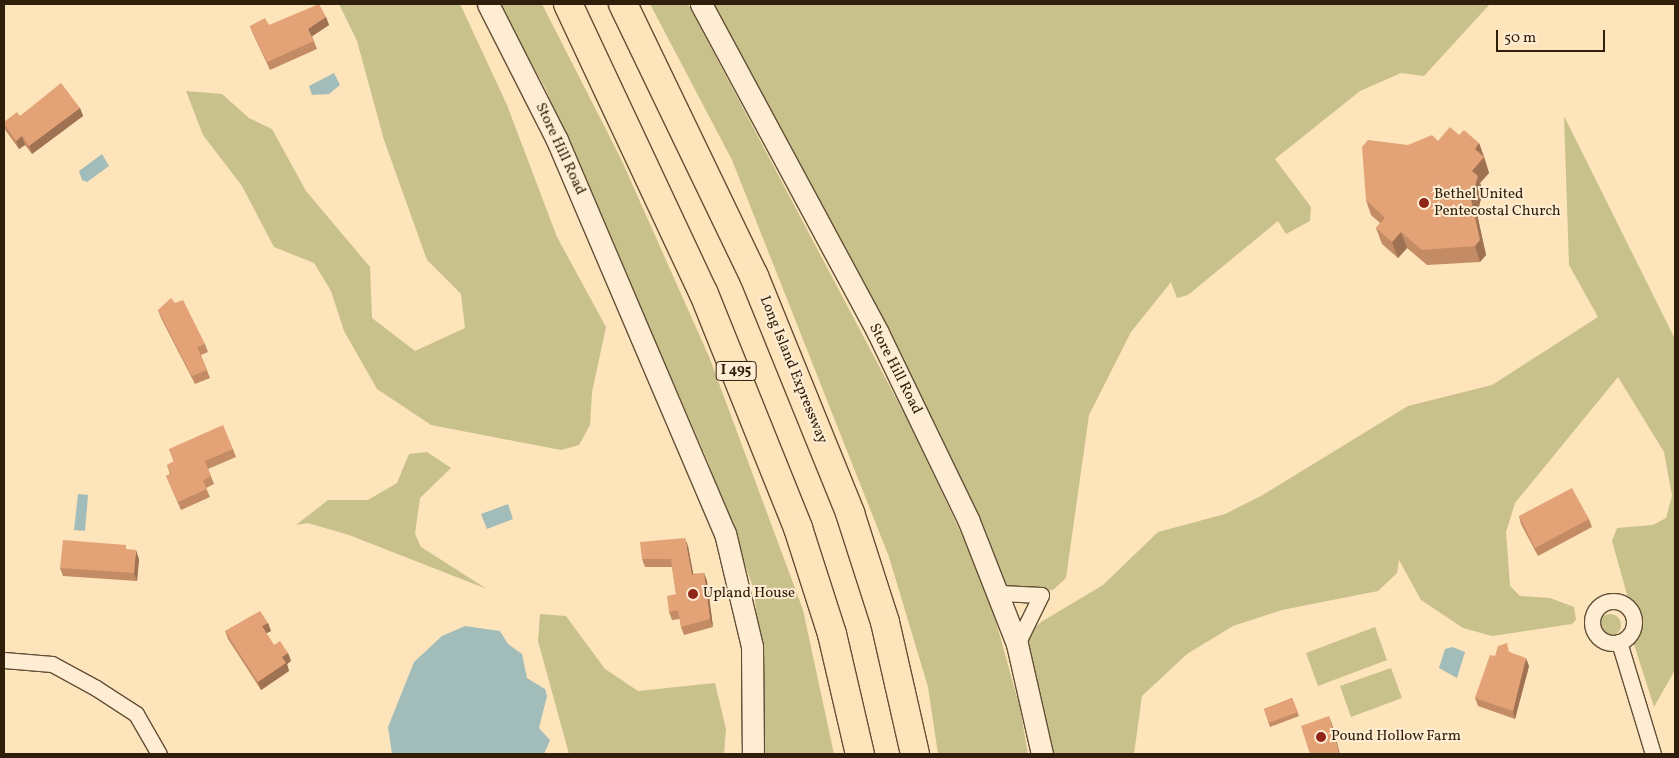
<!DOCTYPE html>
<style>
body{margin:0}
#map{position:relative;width:1679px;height:758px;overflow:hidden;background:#fde4bb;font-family:Vollkorn,serif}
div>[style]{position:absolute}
.green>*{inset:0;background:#c8c18b}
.round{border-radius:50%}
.water>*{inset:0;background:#a2bcb9}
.roads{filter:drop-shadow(1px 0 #625036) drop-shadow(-1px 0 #625036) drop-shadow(0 1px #625036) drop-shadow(0 -1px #625036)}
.minor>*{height:15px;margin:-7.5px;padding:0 7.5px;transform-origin:7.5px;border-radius:7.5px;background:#feedd3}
.minor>.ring{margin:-7.5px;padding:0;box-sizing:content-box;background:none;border:15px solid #feedd3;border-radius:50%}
.secondary>*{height:21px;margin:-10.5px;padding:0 10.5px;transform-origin:10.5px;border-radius:10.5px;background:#feedd3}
.motorway>*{height:28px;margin:-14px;padding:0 14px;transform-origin:14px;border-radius:14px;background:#fde4bb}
.wall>*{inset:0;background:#c38c65}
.shaded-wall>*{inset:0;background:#9f7253}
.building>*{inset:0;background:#e3a376}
.dots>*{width:14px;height:14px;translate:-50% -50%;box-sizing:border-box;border:2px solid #feedd3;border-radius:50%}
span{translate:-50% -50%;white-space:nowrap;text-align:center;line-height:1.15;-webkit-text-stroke:4px #feedd3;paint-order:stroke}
.shield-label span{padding:1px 4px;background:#feedd3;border:1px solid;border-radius:4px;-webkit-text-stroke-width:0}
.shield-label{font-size:14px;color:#2f1e09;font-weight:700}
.street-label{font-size:15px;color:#2f1e09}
.poi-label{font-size:15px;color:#2f1e09}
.left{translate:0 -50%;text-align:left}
.frame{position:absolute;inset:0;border:5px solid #2f1e09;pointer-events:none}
.scale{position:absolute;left:1496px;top:30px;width:109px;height:22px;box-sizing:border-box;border:2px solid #2f1e09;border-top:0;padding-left:6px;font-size:15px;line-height:18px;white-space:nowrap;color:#2f1e09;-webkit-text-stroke:4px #feedd3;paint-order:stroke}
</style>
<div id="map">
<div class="green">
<div style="clip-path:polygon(339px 4px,460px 4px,507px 105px,557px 237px,606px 327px,592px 392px,590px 425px,579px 445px,561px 450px,431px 425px,377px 389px,344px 331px,331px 291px,314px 263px,274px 247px,242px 186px,203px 135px,186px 91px,222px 94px,249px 118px,272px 129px,306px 191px,370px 267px,372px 318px,415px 351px,465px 328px,461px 294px,427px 260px,384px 140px,357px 41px)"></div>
<div style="clip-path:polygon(499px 4px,542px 4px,621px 159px,710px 359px,803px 610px,834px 754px,760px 754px,765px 694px,754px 590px,708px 462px,545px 88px)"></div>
<div style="clip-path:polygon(650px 4px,688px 4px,907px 419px,986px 586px,1020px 708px,1028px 754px,938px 754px,928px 687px,889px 557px,732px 160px)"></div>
<div style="clip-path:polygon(701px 4px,1490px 4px,1424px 76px,1401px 73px,1360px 91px,1275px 159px,1311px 207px,1310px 221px,1286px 234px,1278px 221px,1188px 295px,1177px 298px,1171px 282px,1131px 332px,1089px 415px,1066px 578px,1053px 590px,1000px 593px)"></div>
<div style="clip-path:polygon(1564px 116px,1675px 339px,1675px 670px,1654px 707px,1632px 638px,1633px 616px,1612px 541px,1617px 528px,1653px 525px,1666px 518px,1672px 496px,1664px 452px,1618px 377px,1515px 503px,1506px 532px,1510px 586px,1520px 596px,1550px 598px,1574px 607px,1576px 620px,1572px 624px,1492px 636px,1463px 628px,1421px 600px,1399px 560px,1397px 573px,1378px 591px,1282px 610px,1233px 626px,1187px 654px,1142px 696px,1134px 754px,1042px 754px,1021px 641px,1041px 622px,1103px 585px,1158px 532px,1225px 514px,1261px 496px,1408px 406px,1492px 385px,1598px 317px,1569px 265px)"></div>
<div style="clip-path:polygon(427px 452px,451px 468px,420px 498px,415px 534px,421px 547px,487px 589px,349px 535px,308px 523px,296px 525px,328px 500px,368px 500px,397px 483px,409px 454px)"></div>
<div style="clip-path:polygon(540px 614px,566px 616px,605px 669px,638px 691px,715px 683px,726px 729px,724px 754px,569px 754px,538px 641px)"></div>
<div class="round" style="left:1599px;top:614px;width:22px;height:22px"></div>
<div style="clip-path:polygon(1375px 627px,1387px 660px,1318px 686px,1306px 653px)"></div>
<div style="clip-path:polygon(1391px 668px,1402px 698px,1351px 717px,1340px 686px)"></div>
</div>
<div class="water">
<div style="clip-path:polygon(334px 73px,340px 85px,329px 94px,312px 95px,309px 86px)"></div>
<div style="clip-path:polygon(102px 154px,109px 166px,87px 182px,82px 180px,79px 171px)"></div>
<div style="clip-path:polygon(78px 494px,88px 495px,85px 531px,74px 530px)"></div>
<div style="clip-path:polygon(508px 504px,513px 519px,487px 529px,481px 514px)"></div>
<div style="clip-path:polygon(465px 626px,500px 631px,508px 644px,522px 654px,527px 678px,545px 689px,547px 696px,539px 728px,550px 740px,544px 754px,392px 754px,388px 727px,414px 662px,442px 636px)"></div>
<div style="clip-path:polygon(1452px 647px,1465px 652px,1457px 678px,1439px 668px,1445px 649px)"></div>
</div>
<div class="roads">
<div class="minor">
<div style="left:1000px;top:593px;width:41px;rotate:2.8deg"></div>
<div style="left:1041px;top:595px;width:55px;rotate:116.1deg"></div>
<div class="ring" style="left:1592px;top:601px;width:27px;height:27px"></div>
<div style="left:1619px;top:642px;width:117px;rotate:73.1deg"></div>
<div style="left:4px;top:660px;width:48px;rotate:4.8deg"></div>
<div style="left:52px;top:664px;width:50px;rotate:28.6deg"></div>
<div style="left:96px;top:688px;width:48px;rotate:33deg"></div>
<div style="left:136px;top:714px;width:46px;rotate:60.1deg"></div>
</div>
<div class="secondary">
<div style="left:488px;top:4px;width:153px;rotate:63.1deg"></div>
<div style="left:557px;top:140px;width:427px;rotate:66.9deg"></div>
<div style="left:725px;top:533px;width:116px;rotate:76.6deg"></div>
<div style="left:752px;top:646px;width:108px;rotate:89.5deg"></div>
<div style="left:701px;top:4px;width:374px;rotate:61.7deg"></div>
<div style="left:878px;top:333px;width:207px;rotate:64.2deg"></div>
<div style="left:968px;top:519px;width:134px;rotate:68.6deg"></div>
<div style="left:1017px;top:644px;width:113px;rotate:77.2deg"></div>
</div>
<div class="motorway">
<div style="left:568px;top:4px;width:320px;rotate:64.9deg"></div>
<div style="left:704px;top:294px;width:252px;rotate:68.1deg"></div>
<div style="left:798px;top:528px;width:111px;rotate:72.2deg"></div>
<div style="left:832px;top:634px;width:123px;rotate:76.9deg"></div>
<div style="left:623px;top:4px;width:302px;rotate:64.3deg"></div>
<div style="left:754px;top:276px;width:256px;rotate:67.9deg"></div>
<div style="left:850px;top:513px;width:114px;rotate:72.2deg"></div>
<div style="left:885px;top:622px;width:135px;rotate:77.2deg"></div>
</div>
</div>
<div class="wall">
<div style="clip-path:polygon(326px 17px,329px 25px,312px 36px,317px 49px,270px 70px,253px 34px,250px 26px,269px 25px)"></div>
<div style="clip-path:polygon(80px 108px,83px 116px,32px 154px,25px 145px,19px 149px,6px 131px,4px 125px,4px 122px,20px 116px)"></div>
<div style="clip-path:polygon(1438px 141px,1479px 143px,1485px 159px,1489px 173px,1480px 183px,1483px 191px,1477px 214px,1486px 255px,1480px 262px,1427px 265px,1407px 248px,1398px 258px,1382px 244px,1376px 228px,1380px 223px,1371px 215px,1366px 200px,1408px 145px)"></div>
<div style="clip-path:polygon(158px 310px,205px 344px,208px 352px,201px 355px,210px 378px,195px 384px,161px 318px)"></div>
<div style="clip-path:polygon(169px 449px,233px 449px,236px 457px,208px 469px,214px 484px,206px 488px,210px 497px,181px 510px,166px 476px,170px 474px,167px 465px,174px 462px)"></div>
<div style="clip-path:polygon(1519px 516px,1589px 519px,1592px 527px,1538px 556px,1521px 524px)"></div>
<div style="clip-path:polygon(688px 546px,693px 574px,704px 573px,707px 581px,713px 627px,684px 635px,681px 627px,680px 619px,672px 620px,669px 612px,676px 594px,672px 567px,645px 567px,642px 559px)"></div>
<div style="clip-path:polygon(128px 550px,139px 559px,137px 581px,63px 576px,60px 568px)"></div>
<div style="clip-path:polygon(268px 623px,271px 631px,266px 633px,274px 645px,288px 653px,291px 661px,287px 664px,289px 671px,261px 690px,228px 639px,225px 631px)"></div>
<div style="clip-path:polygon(1510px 652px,1529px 666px,1515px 719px,1478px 706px,1475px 698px,1495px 656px)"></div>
<div style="clip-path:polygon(1292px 698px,1299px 716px,1270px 727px,1264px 709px)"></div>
</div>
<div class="shaded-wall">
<div style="clip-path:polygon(326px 17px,329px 25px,311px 37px,308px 29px)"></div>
<div style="clip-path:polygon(80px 108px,83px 116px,32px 154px,29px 146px)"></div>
<div style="clip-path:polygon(22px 136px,25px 145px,19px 149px,16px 141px)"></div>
<div style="clip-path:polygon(1479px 143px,1489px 173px,1480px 183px,1483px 191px,1477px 214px,1486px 255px,1480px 262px,1475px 246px,1471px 199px,1472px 171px,1475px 149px)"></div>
<div style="clip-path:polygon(1401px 232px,1407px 248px,1398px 258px,1392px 242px)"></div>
<div style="clip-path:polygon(685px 538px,688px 546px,695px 583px,692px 575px)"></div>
<div style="clip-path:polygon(136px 550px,139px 559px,137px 581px,134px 573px)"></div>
<div style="clip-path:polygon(704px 573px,707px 581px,713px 627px,710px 619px)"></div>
<div style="clip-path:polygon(268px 623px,271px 631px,265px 634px,262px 626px)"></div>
<div style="clip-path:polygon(288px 653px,291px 661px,287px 664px,289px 671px,261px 690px,258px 682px,282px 657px)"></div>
<div style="clip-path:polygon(1526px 658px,1529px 666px,1515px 719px,1513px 711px)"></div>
<div style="clip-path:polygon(1329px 716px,1332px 724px,1340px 754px,1339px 754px)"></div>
</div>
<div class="building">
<div style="clip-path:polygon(319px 4px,326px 17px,308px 29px,314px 41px,267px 62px,250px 26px,265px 18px,269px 25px)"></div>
<div style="clip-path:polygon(61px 83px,80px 108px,29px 146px,22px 136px,16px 141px,4px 124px,4px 122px,17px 112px,20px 116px)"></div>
<div style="clip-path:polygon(1450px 127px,1459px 135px,1464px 130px,1479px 143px,1475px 149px,1484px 157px,1472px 171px,1478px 176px,1471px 199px,1480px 240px,1475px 246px,1422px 250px,1401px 232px,1392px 242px,1376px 228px,1385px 218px,1366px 200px,1362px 147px,1368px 140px,1408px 145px,1432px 135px,1438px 141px)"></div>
<div style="clip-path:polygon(171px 298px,175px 303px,183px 300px,205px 344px,197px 347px,207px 370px,192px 376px,158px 310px)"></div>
<div style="clip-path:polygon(223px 425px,233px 449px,205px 461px,211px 476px,203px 480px,207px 489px,178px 502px,166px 476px,171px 474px,167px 465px,174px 461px,169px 449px)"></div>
<div style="clip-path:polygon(1572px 488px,1589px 519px,1535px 548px,1519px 516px)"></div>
<div style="clip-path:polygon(685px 538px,692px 575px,704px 573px,710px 619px,681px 627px,678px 610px,669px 612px,667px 596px,676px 594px,671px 559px,642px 559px,640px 542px)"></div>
<div style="clip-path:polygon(63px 540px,126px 545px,126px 549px,136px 550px,134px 573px,60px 568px)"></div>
<div style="clip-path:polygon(260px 611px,268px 623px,262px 626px,274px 645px,280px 641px,288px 653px,282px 657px,286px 663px,258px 682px,225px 631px)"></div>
<div style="clip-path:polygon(1507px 643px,1509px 652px,1526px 658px,1513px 711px,1475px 698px,1490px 655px,1495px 656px,1498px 646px)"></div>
<div style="clip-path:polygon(1292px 698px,1298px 712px,1269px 723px,1264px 709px)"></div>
<div style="clip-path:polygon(1329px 716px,1339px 754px,1310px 754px,1301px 726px)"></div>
</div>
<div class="dots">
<div style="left:1424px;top:203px;background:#8f2418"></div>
<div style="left:693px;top:594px;background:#8f2418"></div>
<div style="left:1321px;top:737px;background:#8f2418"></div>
</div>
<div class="shield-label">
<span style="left:736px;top:371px">I 495</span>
</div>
<div class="street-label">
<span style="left:560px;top:149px;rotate:65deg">Store Hill Road</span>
<span style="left:895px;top:369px;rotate:63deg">Store Hill Road</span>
<span style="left:793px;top:370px;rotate:68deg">Long Island Expressway</span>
</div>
<div class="poi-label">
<span class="left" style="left:1434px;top:203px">Bethel United<br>Pentecostal Church</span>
<span class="left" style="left:703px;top:594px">Upland House</span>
<span class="left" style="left:1331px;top:737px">Pound Hollow Farm</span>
</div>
<div class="frame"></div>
<div class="scale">50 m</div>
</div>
